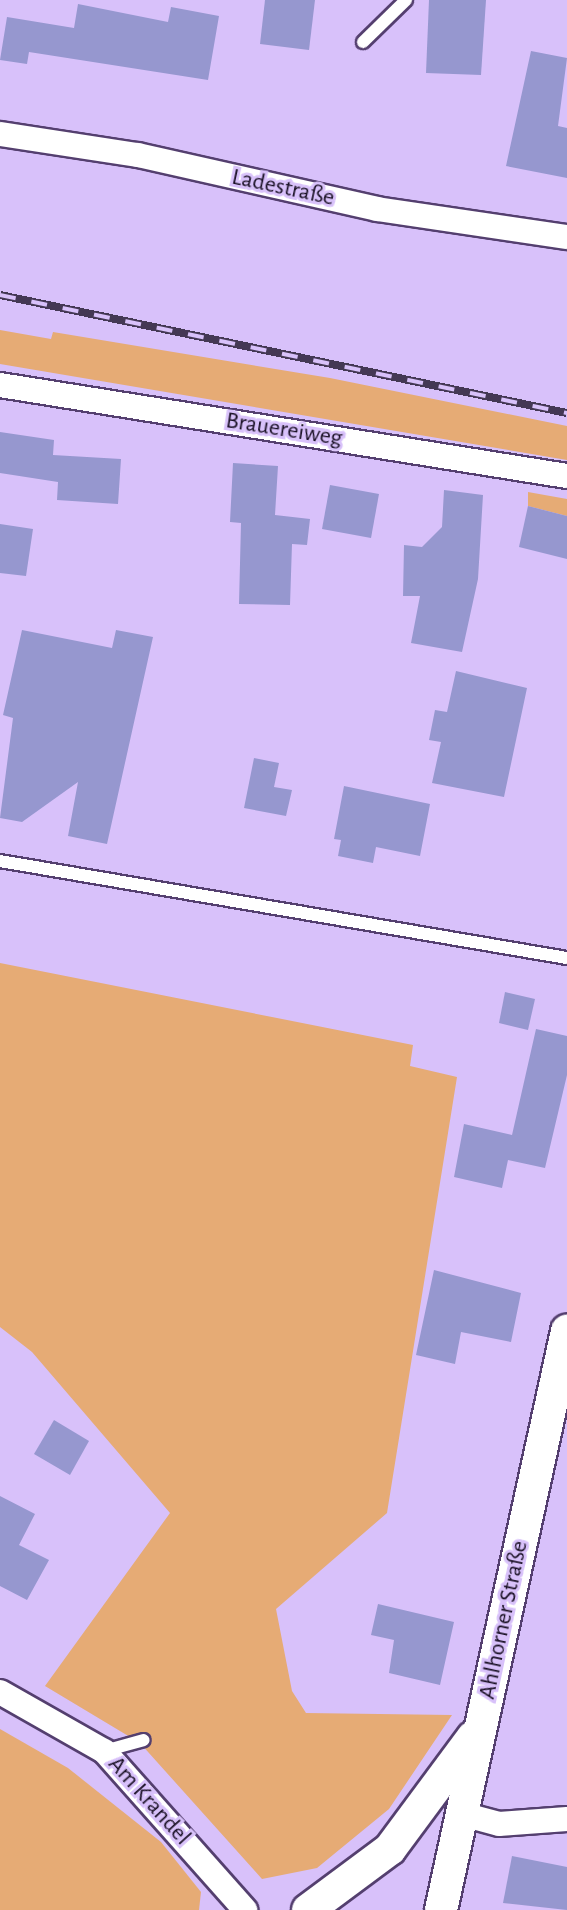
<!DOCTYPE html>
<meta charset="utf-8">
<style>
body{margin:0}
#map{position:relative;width:567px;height:1910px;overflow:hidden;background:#d8c1fa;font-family:"Alegreya Sans",sans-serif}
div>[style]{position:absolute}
.green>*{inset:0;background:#e6ab75}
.building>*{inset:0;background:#9697cf}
.roads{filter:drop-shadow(2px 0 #543f6f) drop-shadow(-2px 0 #543f6f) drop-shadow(0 2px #543f6f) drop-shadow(0 -2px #543f6f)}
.service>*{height:12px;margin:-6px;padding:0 6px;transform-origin:6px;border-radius:6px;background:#fff}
.minor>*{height:24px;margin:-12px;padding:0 12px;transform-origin:12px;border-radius:12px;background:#fff}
.tertiary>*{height:32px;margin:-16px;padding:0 16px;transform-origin:16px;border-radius:16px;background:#fff}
.rail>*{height:8px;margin-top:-4px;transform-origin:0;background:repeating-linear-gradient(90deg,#d8c1fa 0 16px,#443854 0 32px);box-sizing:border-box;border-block:2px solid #443854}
span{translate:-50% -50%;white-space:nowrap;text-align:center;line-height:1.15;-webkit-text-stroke:6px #d8c1fa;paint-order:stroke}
.street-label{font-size:24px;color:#191024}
</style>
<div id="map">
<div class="green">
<div style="clip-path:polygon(0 330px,51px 339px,53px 332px,330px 378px,567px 426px,567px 460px,0 364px)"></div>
<div style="clip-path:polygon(528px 492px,567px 499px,567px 516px,528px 506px)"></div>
<div style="clip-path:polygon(0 963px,413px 1045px,410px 1066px,457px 1077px,387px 1513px,276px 1609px,292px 1691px,306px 1713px,452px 1715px,389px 1809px,317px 1868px,262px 1879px,140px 1743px,45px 1686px,170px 1513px,32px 1352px,0 1327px)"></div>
<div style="clip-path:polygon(0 1729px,68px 1768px,161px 1842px,201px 1892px,199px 1910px,0 1910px)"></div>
</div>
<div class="building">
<div style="clip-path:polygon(265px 0,315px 0,309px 50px,260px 44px)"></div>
<div style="clip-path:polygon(429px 0,486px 0,481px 75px,426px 73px)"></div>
<div style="clip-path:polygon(78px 4px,168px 22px,171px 7px,219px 16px,208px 80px,29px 52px,27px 64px,0 60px,7px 17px,74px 28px)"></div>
<div style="clip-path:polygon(531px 51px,567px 58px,558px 126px,567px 128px,567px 178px,506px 166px)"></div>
<div style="clip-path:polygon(0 432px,54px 440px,53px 455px,121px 459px,118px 504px,57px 500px,58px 482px,0 473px)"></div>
<div style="clip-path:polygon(233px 463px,278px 466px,275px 515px,310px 519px,307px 545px,292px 544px,290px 605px,239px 604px,241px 523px,230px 522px)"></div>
<div style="clip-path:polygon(330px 485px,379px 494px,371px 538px,322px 529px)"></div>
<div style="clip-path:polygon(444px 490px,483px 495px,478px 579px,462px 652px,411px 643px,420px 596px,403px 596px,404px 545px,422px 547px,442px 527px)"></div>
<div style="clip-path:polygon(528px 506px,567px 516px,567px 559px,519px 547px)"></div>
<div style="clip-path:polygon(0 524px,33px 529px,26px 576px,0 573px)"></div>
<div style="clip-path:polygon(22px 630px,112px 648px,116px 630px,153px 637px,107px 844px,68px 836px,78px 782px,22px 822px,0 818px,13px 718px,3px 715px)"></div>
<div style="clip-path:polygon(456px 671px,527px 688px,504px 797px,432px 783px,441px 742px,429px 740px,435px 710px,447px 712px)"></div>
<div style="clip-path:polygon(254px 758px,279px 763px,274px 787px,292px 790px,286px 816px,244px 808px)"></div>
<div style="clip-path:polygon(344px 786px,430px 804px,420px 856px,376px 847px,373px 863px,338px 856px,341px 840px,334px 839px)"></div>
<div style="clip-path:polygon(505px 992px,535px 999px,528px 1030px,499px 1023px)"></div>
<div style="clip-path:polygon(536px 1029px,567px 1036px,567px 1075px,545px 1168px,508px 1160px,502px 1188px,454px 1177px,464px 1124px,512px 1135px)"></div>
<div style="clip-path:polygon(434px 1270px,521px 1293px,511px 1342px,461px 1332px,455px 1364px,416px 1355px)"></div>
<div style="clip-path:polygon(54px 1420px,89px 1441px,70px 1475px,34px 1454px)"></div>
<div style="clip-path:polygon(0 1496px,35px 1514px,19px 1545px,49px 1560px,27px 1600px,0 1586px)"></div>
<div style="clip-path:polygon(378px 1604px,454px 1622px,440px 1685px,389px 1673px,394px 1640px,371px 1635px)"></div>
<div style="clip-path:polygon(512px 1856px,567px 1867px,567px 1910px,503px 1903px)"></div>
</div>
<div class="roads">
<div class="service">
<div style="left:363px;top:42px;width:60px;rotate:-44.3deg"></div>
<div style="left:0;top:861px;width:575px;rotate:9.71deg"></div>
<div style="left:104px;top:1751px;width:41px;rotate:-15.4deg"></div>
</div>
<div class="minor">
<div style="left:0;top:134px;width:140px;rotate:8.7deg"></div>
<div style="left:138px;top:155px;width:245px;rotate:12.7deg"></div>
<div style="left:377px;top:209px;width:192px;rotate:8.4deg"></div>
<div style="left:0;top:385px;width:574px;rotate:9.12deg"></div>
<div style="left:0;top:1692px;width:120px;rotate:29.6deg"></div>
<div style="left:104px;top:1751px;width:213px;rotate:48.4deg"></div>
<div style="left:462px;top:1814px;width:38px;rotate:15deg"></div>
<div style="left:499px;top:1824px;width:68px;rotate:-4.2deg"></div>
</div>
<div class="tertiary">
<div style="left:308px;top:1910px;width:102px;rotate:-36.6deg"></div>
<div style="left:390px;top:1849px;width:139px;rotate:-53.5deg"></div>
<div style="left:441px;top:1910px;width:593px;rotate:-77.72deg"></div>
</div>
</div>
<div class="rail">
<div style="left:0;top:295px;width:579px;rotate:11.76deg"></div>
</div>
<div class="street-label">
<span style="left:283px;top:188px;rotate:12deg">Ladestraße</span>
<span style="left:284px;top:430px;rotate:9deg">Brauereiweg</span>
<span style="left:504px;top:1620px;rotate:-78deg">Ahlhorner Straße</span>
<span style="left:149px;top:1801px;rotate:48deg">Am Krandel</span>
</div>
</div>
